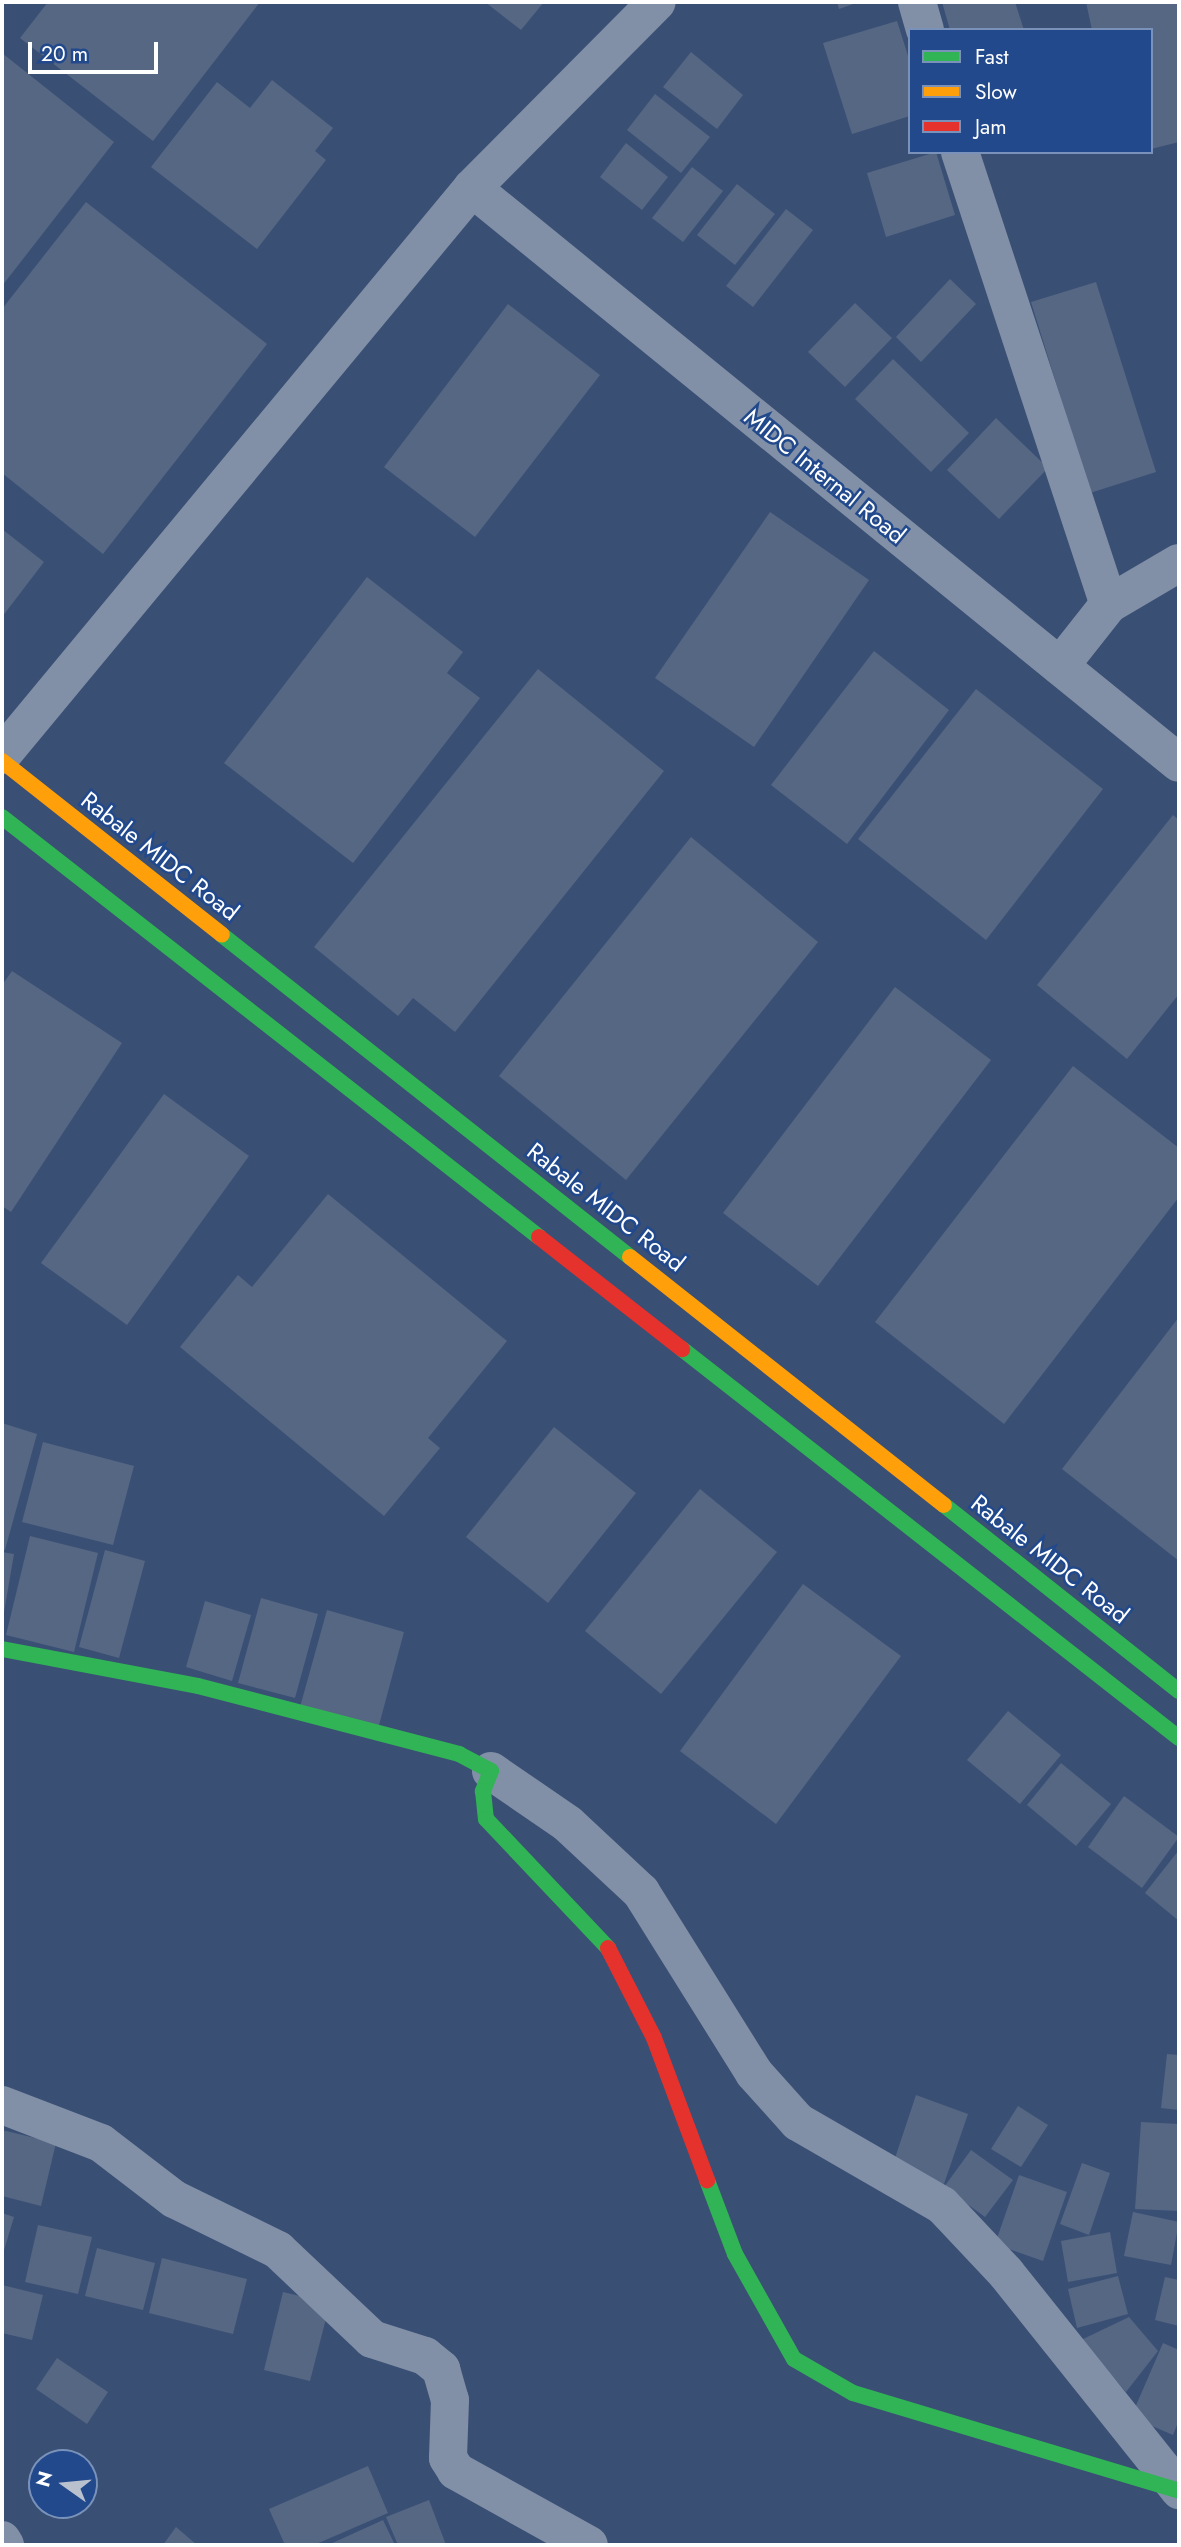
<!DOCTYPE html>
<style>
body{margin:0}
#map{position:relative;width:1181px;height:2547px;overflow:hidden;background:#3a4f74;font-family:Jost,sans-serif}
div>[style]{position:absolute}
.building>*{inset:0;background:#566784}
.street>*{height:38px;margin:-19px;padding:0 19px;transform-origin:19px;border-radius:19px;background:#8190a7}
.fast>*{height:16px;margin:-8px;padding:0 8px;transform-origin:8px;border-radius:8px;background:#30b455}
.slow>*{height:16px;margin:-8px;padding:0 8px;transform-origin:8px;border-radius:8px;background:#ff9f0a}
.jam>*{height:16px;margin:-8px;padding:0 8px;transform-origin:8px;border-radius:8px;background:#e5322d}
span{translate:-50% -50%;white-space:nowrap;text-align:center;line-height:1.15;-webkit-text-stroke:5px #21498c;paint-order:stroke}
.street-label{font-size:24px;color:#fff}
.frame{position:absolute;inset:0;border:4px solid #fff;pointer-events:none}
.legend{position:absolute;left:908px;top:28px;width:245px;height:126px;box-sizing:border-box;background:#21498c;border:2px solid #7a92ba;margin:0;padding:9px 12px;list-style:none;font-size:21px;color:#fff}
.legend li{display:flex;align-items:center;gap:14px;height:35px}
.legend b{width:35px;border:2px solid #7a92ba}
.north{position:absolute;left:28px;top:2449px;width:70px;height:70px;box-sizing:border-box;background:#21498c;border:2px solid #7a92ba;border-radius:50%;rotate:285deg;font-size:19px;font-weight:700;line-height:28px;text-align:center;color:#fff}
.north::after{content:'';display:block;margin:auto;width:24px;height:32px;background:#bac1ce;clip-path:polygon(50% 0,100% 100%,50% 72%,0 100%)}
.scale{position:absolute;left:28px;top:42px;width:130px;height:32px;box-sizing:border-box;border:4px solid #fff;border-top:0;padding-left:9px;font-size:21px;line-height:24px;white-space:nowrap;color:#fff;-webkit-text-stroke:5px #21498c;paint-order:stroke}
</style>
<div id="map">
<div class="building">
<div style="clip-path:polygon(48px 2px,260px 2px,153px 141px,20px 38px)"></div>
<div style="clip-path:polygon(485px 2px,544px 2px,521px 30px)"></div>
<div style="clip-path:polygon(837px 2px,859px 2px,839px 9px)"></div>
<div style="clip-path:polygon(942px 2px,1015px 2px,1024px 30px,950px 30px)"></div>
<div style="clip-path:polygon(1086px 2px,1179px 2px,1179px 142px,1151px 149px,1151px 30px,1092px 30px)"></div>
<div style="clip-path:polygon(897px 21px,910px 62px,910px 116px,852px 134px,823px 43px)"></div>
<div style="clip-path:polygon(691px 52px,743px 95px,717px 129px,663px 87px)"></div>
<div style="clip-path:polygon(2px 53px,114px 142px,2px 286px)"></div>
<div style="clip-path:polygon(272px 80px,333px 128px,315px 151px,326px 160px,257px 249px,151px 167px,217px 82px,250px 108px)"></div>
<div style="clip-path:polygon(655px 94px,710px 137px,681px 173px,627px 130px)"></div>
<div style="clip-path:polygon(626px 143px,668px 177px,642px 210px,600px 177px)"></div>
<div style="clip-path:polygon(936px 152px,955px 215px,886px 237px,867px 173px)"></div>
<div style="clip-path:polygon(692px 167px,723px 191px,683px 242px,652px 218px)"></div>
<div style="clip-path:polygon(737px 184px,775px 214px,735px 265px,697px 235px)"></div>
<div style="clip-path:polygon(86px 202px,267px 344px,103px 554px,2px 473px,2px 309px)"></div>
<div style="clip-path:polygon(786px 209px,813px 230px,753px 307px,726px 286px)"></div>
<div style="clip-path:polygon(950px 279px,976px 304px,921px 362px,896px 337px)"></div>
<div style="clip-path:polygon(1096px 282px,1156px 472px,1090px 493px,1031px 302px)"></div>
<div style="clip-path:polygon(855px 303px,892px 338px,845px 387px,808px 352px)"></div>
<div style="clip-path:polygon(508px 304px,600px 375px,475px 537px,384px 467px)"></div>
<div style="clip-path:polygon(893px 359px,969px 433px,931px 472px,855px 399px)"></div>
<div style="clip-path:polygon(996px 418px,1048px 468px,999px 519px,947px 470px)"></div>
<div style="clip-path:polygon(770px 512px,869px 580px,754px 747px,655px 678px)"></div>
<div style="clip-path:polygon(2px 529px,44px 562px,2px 617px)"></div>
<div style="clip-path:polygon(367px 577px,463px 652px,447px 673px,480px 698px,353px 863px,224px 763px)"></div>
<div style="clip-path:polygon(874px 651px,949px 710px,847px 844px,771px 785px)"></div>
<div style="clip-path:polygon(538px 669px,664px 771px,455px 1032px,413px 998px,398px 1016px,314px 947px)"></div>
<div style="clip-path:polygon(976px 689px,1103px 789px,986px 940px,858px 839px)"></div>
<div style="clip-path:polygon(1173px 815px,1179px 820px,1179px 994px,1127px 1059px,1037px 985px)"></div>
<div style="clip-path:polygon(691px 837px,818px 942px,626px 1180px,499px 1076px)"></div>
<div style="clip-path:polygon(12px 971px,122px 1043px,11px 1212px,2px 1206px,2px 985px)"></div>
<div style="clip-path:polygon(895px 987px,991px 1060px,818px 1286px,723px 1213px)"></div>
<div style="clip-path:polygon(1073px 1066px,1179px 1148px,1179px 1197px,1004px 1424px,875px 1322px)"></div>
<div style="clip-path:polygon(164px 1094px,249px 1156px,127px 1325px,41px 1263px)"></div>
<div style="clip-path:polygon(328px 1194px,507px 1341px,428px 1438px,440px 1448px,384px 1516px,180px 1347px,238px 1275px,252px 1287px)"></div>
<div style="clip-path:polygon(1179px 1317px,1179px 1561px,1062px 1469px)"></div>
<div style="clip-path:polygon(2px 1423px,37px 1434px,5px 1550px,2px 1549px)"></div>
<div style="clip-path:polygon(554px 1427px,636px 1493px,548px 1603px,466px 1537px)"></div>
<div style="clip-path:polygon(43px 1442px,134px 1466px,113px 1545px,22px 1522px)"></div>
<div style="clip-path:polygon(700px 1489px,777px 1552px,661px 1694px,585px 1631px)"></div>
<div style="clip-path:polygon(30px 1536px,98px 1553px,74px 1652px,6px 1635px)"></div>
<div style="clip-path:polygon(105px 1550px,145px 1561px,119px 1658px,79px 1647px)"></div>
<div style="clip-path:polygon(2px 1552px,14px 1554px,3px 1618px,2px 1618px)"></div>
<div style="clip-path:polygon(803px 1584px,901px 1656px,776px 1824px,680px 1751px)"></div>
<div style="clip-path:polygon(261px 1598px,318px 1614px,295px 1698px,238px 1683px)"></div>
<div style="clip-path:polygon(205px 1601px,251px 1615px,232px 1681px,186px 1667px)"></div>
<div style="clip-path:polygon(327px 1610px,404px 1632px,378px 1729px,300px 1707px)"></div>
<div style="clip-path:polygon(1008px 1711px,1061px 1755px,1020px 1804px,967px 1760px)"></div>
<div style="clip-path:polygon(1061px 1763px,1111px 1804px,1076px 1846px,1027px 1805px)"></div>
<div style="clip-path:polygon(1124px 1796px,1179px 1837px,1142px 1888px,1088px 1847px)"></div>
<div style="clip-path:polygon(1179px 1850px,1179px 1921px,1145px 1893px)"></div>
<div style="clip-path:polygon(1167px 2054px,1179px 2055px,1179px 2110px,1161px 2108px)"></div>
<div style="clip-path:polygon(916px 2095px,968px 2114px,944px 2184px,892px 2167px)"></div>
<div style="clip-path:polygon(1018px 2106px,1048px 2125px,1021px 2167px,991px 2149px)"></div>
<div style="clip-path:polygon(1141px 2122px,1179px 2124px,1179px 2211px,1135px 2209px)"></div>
<div style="clip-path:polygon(2px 2130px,56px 2143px,41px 2206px,2px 2196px)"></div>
<div style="clip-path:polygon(971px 2150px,1013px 2180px,985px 2217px,944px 2187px)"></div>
<div style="clip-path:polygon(1082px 2163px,1110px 2173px,1089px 2235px,1060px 2224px)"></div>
<div style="clip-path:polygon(1019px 2175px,1067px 2192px,1043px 2261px,995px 2244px)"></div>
<div style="clip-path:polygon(1133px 2212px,1179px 2222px,1171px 2265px,1124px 2256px)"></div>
<div style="clip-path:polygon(2px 2213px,14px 2217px,2px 2257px)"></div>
<div style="clip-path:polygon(38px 2225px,92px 2237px,78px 2294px,25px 2282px)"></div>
<div style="clip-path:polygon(1110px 2232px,1117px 2273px,1068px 2282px,1061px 2241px)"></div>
<div style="clip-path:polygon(97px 2248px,155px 2263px,143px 2310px,85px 2296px)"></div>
<div style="clip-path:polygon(162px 2258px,247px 2279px,233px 2334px,149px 2313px)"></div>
<div style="clip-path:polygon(1118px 2276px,1128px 2314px,1077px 2328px,1068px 2289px)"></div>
<div style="clip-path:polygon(1165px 2277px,1179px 2280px,1179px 2326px,1155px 2320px)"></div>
<div style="clip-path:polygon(2px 2285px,43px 2295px,32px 2340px,2px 2333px)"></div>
<div style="clip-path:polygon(283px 2292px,330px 2303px,310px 2381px,264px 2370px)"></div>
<div style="clip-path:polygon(1129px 2317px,1158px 2351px,1126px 2392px,1081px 2340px)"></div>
<div style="clip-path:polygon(1163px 2343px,1179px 2350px,1179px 2420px,1173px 2435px,1131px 2417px)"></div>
<div style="clip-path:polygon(57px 2358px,108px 2392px,87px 2424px,36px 2389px)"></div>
<div style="clip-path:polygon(368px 2466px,388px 2513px,314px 2545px,285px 2545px,269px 2509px)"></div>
<div style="clip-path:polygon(429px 2500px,446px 2545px,398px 2545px,386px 2517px)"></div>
<div style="clip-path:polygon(383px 2520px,395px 2545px,328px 2545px)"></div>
<div style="clip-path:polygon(176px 2527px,197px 2545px,163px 2545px)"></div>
</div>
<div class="street">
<div style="left:917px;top:2px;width:29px;rotate:74deg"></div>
<div style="left:960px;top:152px;width:476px;rotate:71.8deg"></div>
<div style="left:472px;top:188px;width:911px;rotate:39.12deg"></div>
<div style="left:1060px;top:666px;width:79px;rotate:-51.7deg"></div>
<div style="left:1109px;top:604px;width:81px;rotate:-30.4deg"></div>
<div style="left:2px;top:755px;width:736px;rotate:-50.34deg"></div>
<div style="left:472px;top:188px;width:262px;rotate:-45.2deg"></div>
<div style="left:491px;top:1771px;width:93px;rotate:34.5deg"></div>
<div style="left:568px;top:1824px;width:100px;rotate:43deg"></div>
<div style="left:641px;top:1892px;width:213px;rotate:58deg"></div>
<div style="left:754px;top:2073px;width:66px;rotate:48.1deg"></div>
<div style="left:798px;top:2122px;width:166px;rotate:30deg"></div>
<div style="left:942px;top:2205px;width:93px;rotate:46.7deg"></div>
<div style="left:1006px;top:2273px;width:278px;rotate:51.4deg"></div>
<div style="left:2px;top:2105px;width:106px;rotate:21deg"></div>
<div style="left:101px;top:2143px;width:92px;rotate:37.5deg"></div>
<div style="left:174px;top:2199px;width:116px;rotate:26.1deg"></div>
<div style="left:278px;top:2250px;width:129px;rotate:43.4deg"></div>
<div style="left:372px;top:2339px;width:56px;rotate:17.8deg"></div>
<div style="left:425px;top:2356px;width:21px;rotate:39deg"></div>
<div style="left:441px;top:2369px;width:32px;rotate:74deg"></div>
<div style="left:450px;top:2400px;width:58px;rotate:92deg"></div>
<div style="left:448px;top:2458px;width:15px;rotate:58deg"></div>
<div style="left:456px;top:2471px;width:152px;rotate:29.1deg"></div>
<div style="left:2px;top:2540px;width:6px;rotate:59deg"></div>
</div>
<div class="fast">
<div style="left:2px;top:817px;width:682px;rotate:38.03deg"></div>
<div style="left:222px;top:935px;width:520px;rotate:38.28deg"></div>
<div style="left:682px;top:1349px;width:631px;rotate:38.05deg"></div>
<div style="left:944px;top:1505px;width:300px;rotate:38.4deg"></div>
<div style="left:2px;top:1649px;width:199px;rotate:10.7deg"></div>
<div style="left:198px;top:1686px;width:270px;rotate:14.6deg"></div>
<div style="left:459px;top:1754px;width:36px;rotate:28deg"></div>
<div style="left:491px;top:1771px;width:22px;rotate:112deg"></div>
<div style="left:483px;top:1791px;width:28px;rotate:84deg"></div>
<div style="left:486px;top:1819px;width:178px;rotate:46.6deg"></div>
<div style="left:707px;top:2180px;width:79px;rotate:69.3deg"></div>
<div style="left:735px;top:2254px;width:120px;rotate:60.7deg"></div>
<div style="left:794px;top:2359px;width:68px;rotate:30deg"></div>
<div style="left:853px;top:2393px;width:340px;rotate:16.7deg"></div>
</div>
<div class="slow">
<div style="left:2px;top:761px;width:280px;rotate:38.3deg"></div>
<div style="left:630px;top:1257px;width:400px;rotate:38.3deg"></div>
</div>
<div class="jam">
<div style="left:539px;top:1237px;width:182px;rotate:38.1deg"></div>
<div style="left:608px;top:1948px;width:101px;rotate:62.9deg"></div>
<div style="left:654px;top:2038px;width:152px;rotate:69.5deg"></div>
</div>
<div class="street-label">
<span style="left:825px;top:476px;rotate:39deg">MIDC Internal Road</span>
<span style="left:160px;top:856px;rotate:38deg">Rabale MIDC Road</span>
<span style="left:606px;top:1207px;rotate:38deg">Rabale MIDC Road</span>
<span style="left:1050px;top:1559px;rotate:38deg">Rabale MIDC Road</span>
</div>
<div class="frame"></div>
<ul class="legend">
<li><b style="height:9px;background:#30b455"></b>Fast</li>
<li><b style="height:9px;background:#ff9f0a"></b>Slow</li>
<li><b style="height:9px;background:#e5322d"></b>Jam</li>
</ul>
<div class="north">N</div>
<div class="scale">20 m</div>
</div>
